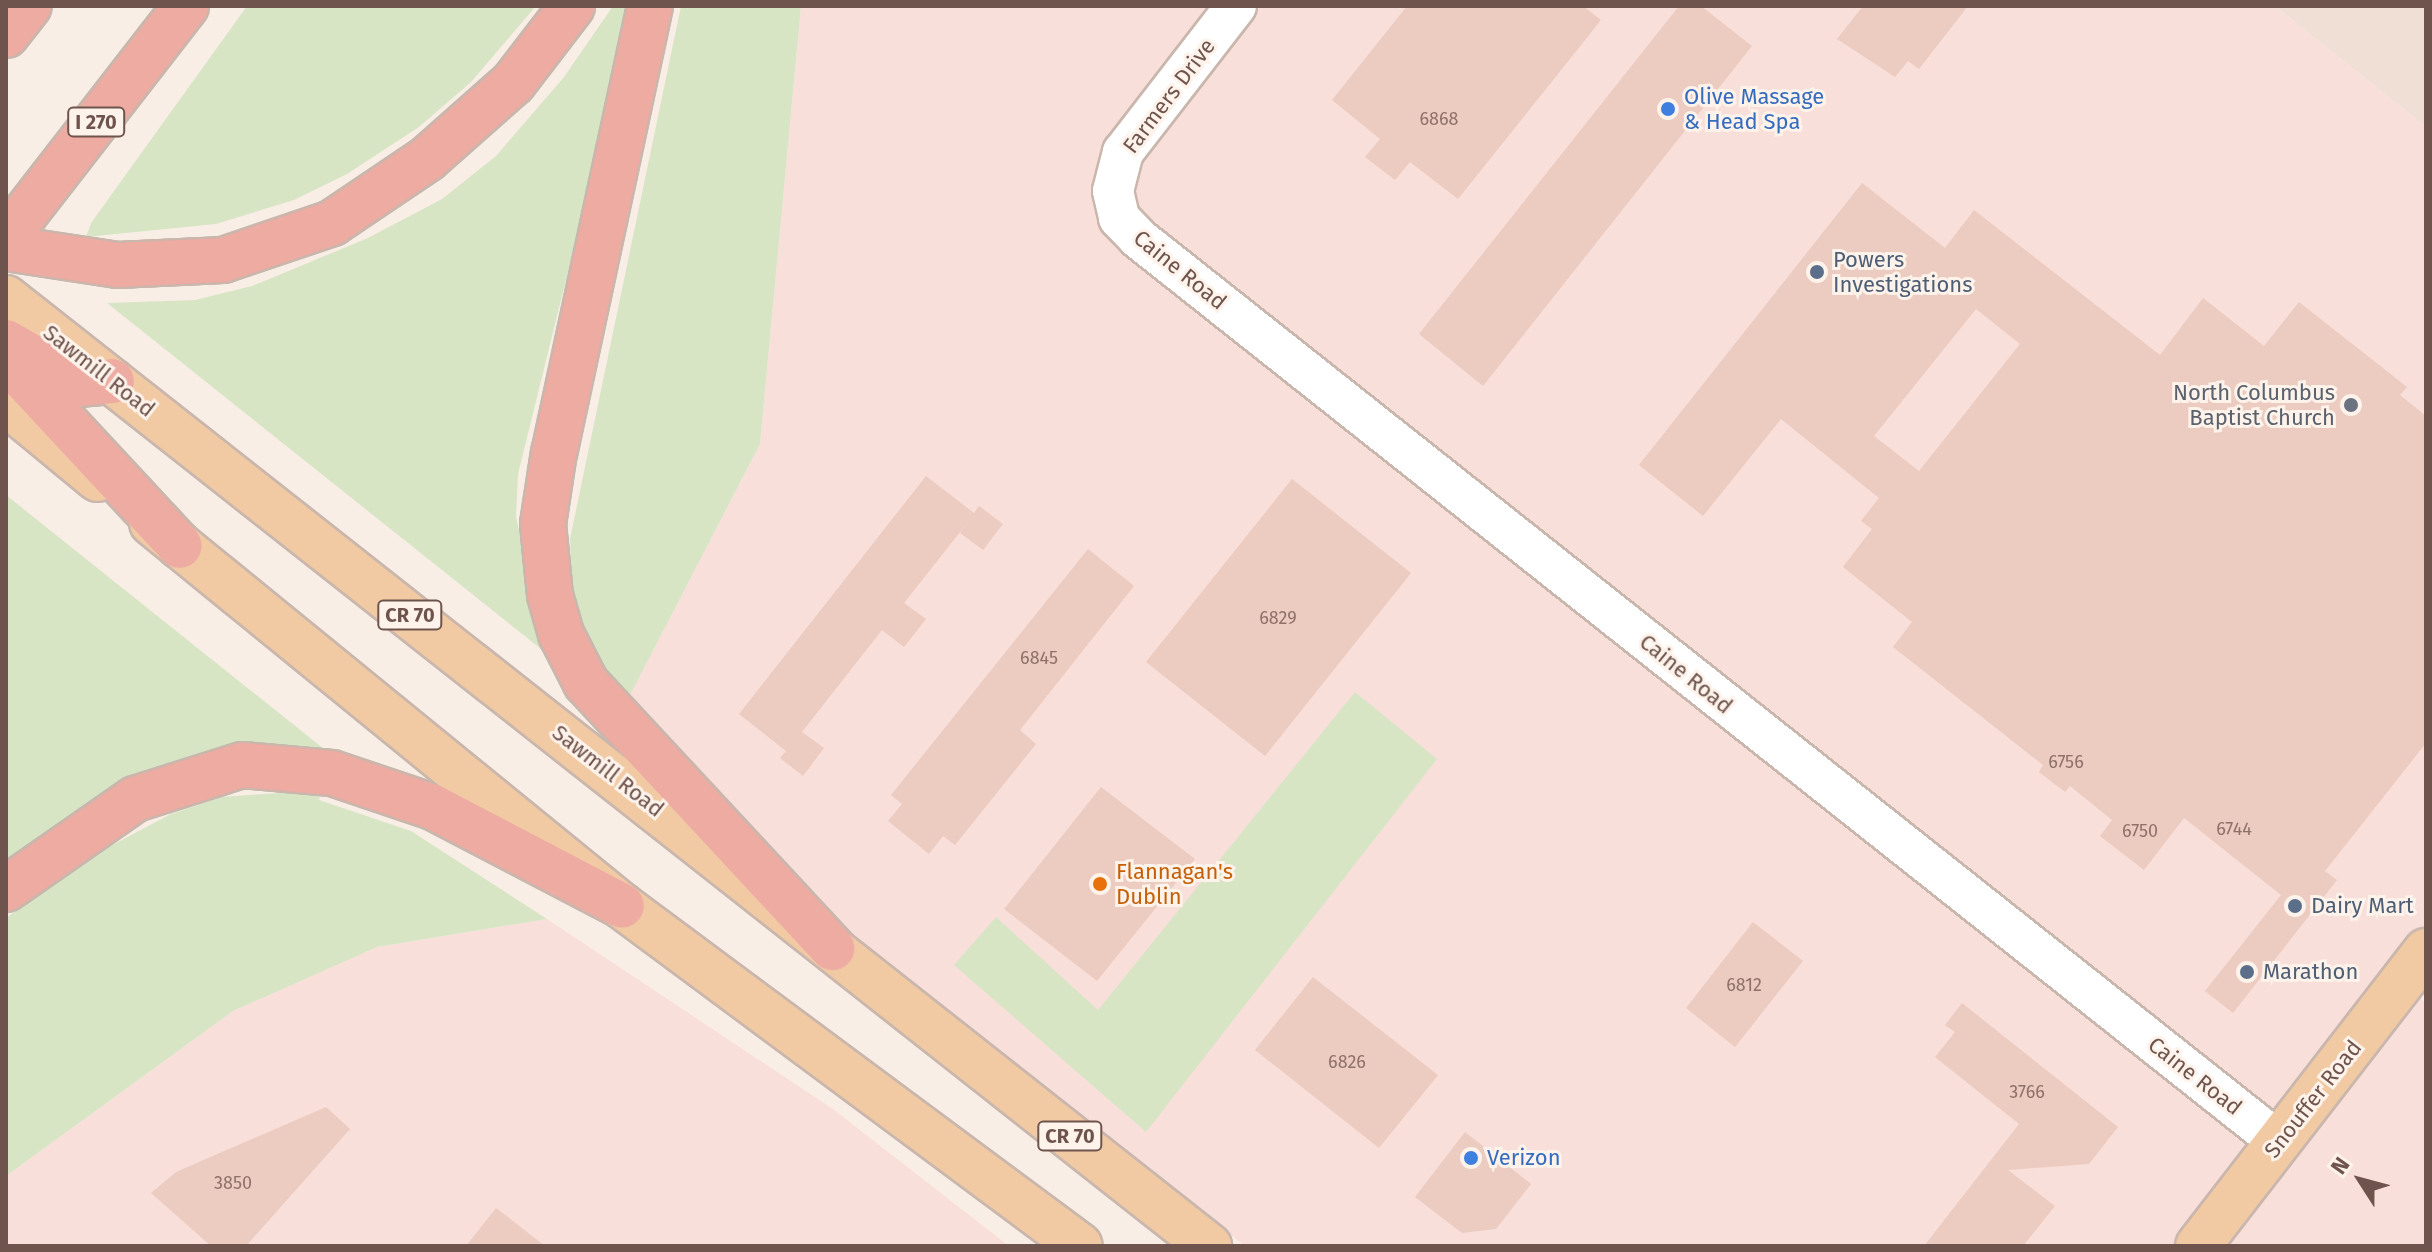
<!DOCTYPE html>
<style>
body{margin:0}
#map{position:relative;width:2432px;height:1252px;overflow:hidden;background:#f9eee5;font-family:"Fira Sans",sans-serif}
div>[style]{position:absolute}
.residential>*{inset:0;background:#f0dfd4}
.commercial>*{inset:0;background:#f8dfda}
.green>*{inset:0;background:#d7e5c5}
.building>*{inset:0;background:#eccbc0}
.roads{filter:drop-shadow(2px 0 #c9b6ac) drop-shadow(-2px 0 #c9b6ac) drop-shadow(0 2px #c9b6ac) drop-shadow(0 -2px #c9b6ac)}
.minor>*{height:40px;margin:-20px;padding:0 20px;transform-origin:20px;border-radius:20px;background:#fff}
.major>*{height:44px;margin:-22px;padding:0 22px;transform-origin:22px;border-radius:22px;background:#f1caa4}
.highway>*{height:44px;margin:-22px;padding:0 22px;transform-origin:22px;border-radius:22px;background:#edaba2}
.dots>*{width:22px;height:22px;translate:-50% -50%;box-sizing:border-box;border:4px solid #fdf3eb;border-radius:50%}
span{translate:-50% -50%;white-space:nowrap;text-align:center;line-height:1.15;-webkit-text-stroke:6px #fdf3eb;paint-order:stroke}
.number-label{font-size:18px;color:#8e726a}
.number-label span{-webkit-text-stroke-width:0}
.shield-label span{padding:2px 6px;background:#fdf3eb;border:2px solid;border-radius:6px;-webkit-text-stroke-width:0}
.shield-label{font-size:20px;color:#6f544d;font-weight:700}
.street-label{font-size:22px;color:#6f544d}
.shop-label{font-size:22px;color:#366cbe}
.left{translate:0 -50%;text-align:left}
.service-label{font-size:22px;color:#4e5e75}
.worship-label{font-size:22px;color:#5b616d}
.right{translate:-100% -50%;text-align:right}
.food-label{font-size:22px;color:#c56008}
.frame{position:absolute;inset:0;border:8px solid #6f544d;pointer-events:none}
.north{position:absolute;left:2320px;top:1140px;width:80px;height:80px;-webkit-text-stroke:6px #fdf3eb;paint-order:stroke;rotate:306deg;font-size:22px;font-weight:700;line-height:32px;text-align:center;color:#6f544d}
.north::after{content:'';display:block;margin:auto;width:28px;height:36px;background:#6f544d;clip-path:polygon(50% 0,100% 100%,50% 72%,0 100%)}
</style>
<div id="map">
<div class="residential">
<div style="clip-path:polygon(2275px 6px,2426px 6px,2426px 127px)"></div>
</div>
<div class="commercial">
<div style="clip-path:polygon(801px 6px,2275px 6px,2426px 127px,2426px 964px,2407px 988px,2426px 1003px,2426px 1246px,1245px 1246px,853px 936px,627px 701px,760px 444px)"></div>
<div style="clip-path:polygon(547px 919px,833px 1109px,1009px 1246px,6px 1246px,6px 1176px,233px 1011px,377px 947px)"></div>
</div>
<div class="green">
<div style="clip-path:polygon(247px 6px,536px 6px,471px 82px,419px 127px,347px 174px,294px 200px,216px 224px,86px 237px,91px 223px)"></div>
<div style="clip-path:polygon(613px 6px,627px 6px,599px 146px,518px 474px,516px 517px,546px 653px,107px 303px,195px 300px,252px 286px,368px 238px,442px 199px,496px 156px,564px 77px)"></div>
<div style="clip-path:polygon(681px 6px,801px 6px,760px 444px,627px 701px,597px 661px,573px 612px,570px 539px)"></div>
<div style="clip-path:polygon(6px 495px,329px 753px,102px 803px,6px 862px)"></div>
<div style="clip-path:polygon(1355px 692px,1437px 759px,1146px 1132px,954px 965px,996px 917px,1098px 1010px)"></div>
<div style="clip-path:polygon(322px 790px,319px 800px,411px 831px,547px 919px,377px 947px,233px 1011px,6px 1176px,6px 918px,99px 852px,171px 814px,222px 797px)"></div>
</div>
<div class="building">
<div style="clip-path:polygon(1407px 6px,1583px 6px,1601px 20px,1458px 199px,1410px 162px,1395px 180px,1365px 157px,1380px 139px,1332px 100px)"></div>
<div style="clip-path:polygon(1679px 6px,1701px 6px,1752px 46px,1483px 386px,1419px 334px)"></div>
<div style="clip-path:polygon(1863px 6px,1968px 6px,1919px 69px,1908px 61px,1895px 77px,1837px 39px)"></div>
<div style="clip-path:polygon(evenodd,1862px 183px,1945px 248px,1974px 210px,2160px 355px,2203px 298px,2264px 346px,2299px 302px,2407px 387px,2400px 395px,2426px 416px,2426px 743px,2325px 871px,2337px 880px,2233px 1013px,2205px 991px,2281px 895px,2184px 818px,2144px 870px,2100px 836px,2112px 820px,2070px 786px,2065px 792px,2039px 772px,2043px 765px,1893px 647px,1912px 622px,1843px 567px,1872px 529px,1861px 521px,1879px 498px,1781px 419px,1703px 516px,1639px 465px,1862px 183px,1976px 309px,2020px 344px,1919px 471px,1874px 436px,1976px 309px)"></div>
<div style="clip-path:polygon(926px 476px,974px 513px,979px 506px,1003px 524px,983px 550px,960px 533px,968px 522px,904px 603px,926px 619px,904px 647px,882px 630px,802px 732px,824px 748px,803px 776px,780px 758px,786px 751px,739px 714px)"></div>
<div style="clip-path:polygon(1292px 479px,1411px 573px,1265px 756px,1146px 662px)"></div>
<div style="clip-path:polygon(1088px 549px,1134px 586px,1020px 730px,1036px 744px,955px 845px,943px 836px,929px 854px,888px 821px,902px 804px,891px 795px)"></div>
<div style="clip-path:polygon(1101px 787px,1195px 859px,1097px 981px,1004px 909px)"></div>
<div style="clip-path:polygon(1753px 922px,1803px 961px,1735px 1047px,1686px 1008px)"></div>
<div style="clip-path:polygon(1313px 977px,1438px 1075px,1379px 1148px,1255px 1050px)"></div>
<div style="clip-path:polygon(1962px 1003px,2118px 1127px,2089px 1164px,2008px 1170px,2055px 1206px,2023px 1246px,1924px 1246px,2019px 1124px,1935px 1057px,1955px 1032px,1945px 1025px)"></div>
<div style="clip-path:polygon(326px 1107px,350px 1129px,246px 1246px,211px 1246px,151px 1193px,176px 1172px)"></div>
<div style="clip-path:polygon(1465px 1132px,1531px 1184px,1496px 1229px,1462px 1233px,1415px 1197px)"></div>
<div style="clip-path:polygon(496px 1208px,545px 1246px,466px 1246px)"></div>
</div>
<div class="roads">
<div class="minor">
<div style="left:1236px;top:6px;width:185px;rotate:127.7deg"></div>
<div style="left:1123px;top:152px;width:40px;rotate:104.4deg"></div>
<div style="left:1113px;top:191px;width:28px;rotate:77deg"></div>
<div style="left:1119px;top:218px;width:28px;rotate:46deg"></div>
<div style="left:1138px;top:238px;width:1456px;rotate:38.39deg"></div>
</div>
<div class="major">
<div style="left:6px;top:298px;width:1532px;rotate:38.24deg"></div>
<div style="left:6px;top:403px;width:119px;rotate:39.6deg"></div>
<div style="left:152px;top:523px;width:606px;rotate:39.18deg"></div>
<div style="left:622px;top:906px;width:570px;rotate:36.59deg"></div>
<div style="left:2198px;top:1246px;width:373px;rotate:-52.3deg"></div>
</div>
<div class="highway">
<div style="left:650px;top:6px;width:456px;rotate:102.1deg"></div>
<div style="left:554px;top:452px;width:73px;rotate:98.7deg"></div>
<div style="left:543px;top:524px;width:71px;rotate:84.4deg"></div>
<div style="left:550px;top:595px;width:41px;rotate:74.2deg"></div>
<div style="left:561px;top:634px;width:55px;rotate:63deg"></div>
<div style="left:586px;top:683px;width:362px;rotate:47.1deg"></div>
<div style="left:6px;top:35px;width:37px;rotate:-52deg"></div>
<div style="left:6px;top:238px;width:294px;rotate:-52.2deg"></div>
<div style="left:6px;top:248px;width:113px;rotate:8.6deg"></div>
<div style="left:118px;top:265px;width:105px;rotate:-2.7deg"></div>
<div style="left:223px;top:260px;width:115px;rotate:-18.7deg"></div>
<div style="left:332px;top:223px;width:115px;rotate:-34deg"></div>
<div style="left:427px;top:159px;width:115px;rotate:-41.5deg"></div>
<div style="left:513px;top:83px;width:97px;rotate:-52.5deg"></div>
<div style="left:6px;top:342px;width:84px;rotate:29.9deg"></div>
<div style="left:79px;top:384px;width:33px;rotate:-5deg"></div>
<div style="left:6px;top:359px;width:255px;rotate:47.1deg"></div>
<div style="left:6px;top:889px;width:157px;rotate:-34.9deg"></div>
<div style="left:135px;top:799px;width:112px;rotate:-17.6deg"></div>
<div style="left:242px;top:765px;width:90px;rotate:5.1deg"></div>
<div style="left:332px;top:773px;width:107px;rotate:18.6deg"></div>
<div style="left:433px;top:807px;width:213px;rotate:27.6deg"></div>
</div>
</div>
<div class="dots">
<div style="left:1668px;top:109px;background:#3f7fe0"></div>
<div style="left:1817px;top:272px;background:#5c6f8a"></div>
<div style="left:2351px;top:405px;background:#6b7280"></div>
<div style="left:1100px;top:884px;background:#e8710a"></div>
<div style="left:2295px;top:906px;background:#5c6f8a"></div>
<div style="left:2247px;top:972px;background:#5c6f8a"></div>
<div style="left:1471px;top:1158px;background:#3f7fe0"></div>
</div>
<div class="number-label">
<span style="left:1439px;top:119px">6868</span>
<span style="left:1278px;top:618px">6829</span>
<span style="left:1039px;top:658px">6845</span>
<span style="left:2066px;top:762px">6756</span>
<span style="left:2234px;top:829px">6744</span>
<span style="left:2140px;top:831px">6750</span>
<span style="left:1744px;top:985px">6812</span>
<span style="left:1347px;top:1062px">6826</span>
<span style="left:2027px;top:1092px">3766</span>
<span style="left:233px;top:1183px">3850</span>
</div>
<div class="shield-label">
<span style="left:96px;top:122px">I 270</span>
<span style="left:410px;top:615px">CR 70</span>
<span style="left:1070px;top:1136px">CR 70</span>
</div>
<div class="street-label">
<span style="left:1169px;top:96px;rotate:-53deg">Farmers Drive</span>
<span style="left:1180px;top:270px;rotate:39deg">Caine Road</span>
<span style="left:99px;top:371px;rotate:38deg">Sawmill Road</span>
<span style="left:1686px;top:674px;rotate:39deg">Caine Road</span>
<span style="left:608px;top:771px;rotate:38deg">Sawmill Road</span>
<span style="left:2195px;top:1076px;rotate:38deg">Caine Road</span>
<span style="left:2313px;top:1099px;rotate:-52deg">Snouffer Road</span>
</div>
<div class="shop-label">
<span class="left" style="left:1684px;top:109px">Olive Massage<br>&amp; Head Spa</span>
<span class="left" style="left:1487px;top:1158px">Verizon</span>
</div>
<div class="service-label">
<span class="left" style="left:1833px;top:272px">Powers<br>Investigations</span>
<span class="left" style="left:2311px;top:906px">Dairy Mart</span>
<span class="left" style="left:2263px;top:972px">Marathon</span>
</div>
<div class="worship-label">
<span class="right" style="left:2335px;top:405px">North Columbus<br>Baptist Church</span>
</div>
<div class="food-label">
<span class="left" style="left:1116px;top:884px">Flannagan's<br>Dublin</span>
</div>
<div class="frame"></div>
<div class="north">N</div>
</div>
